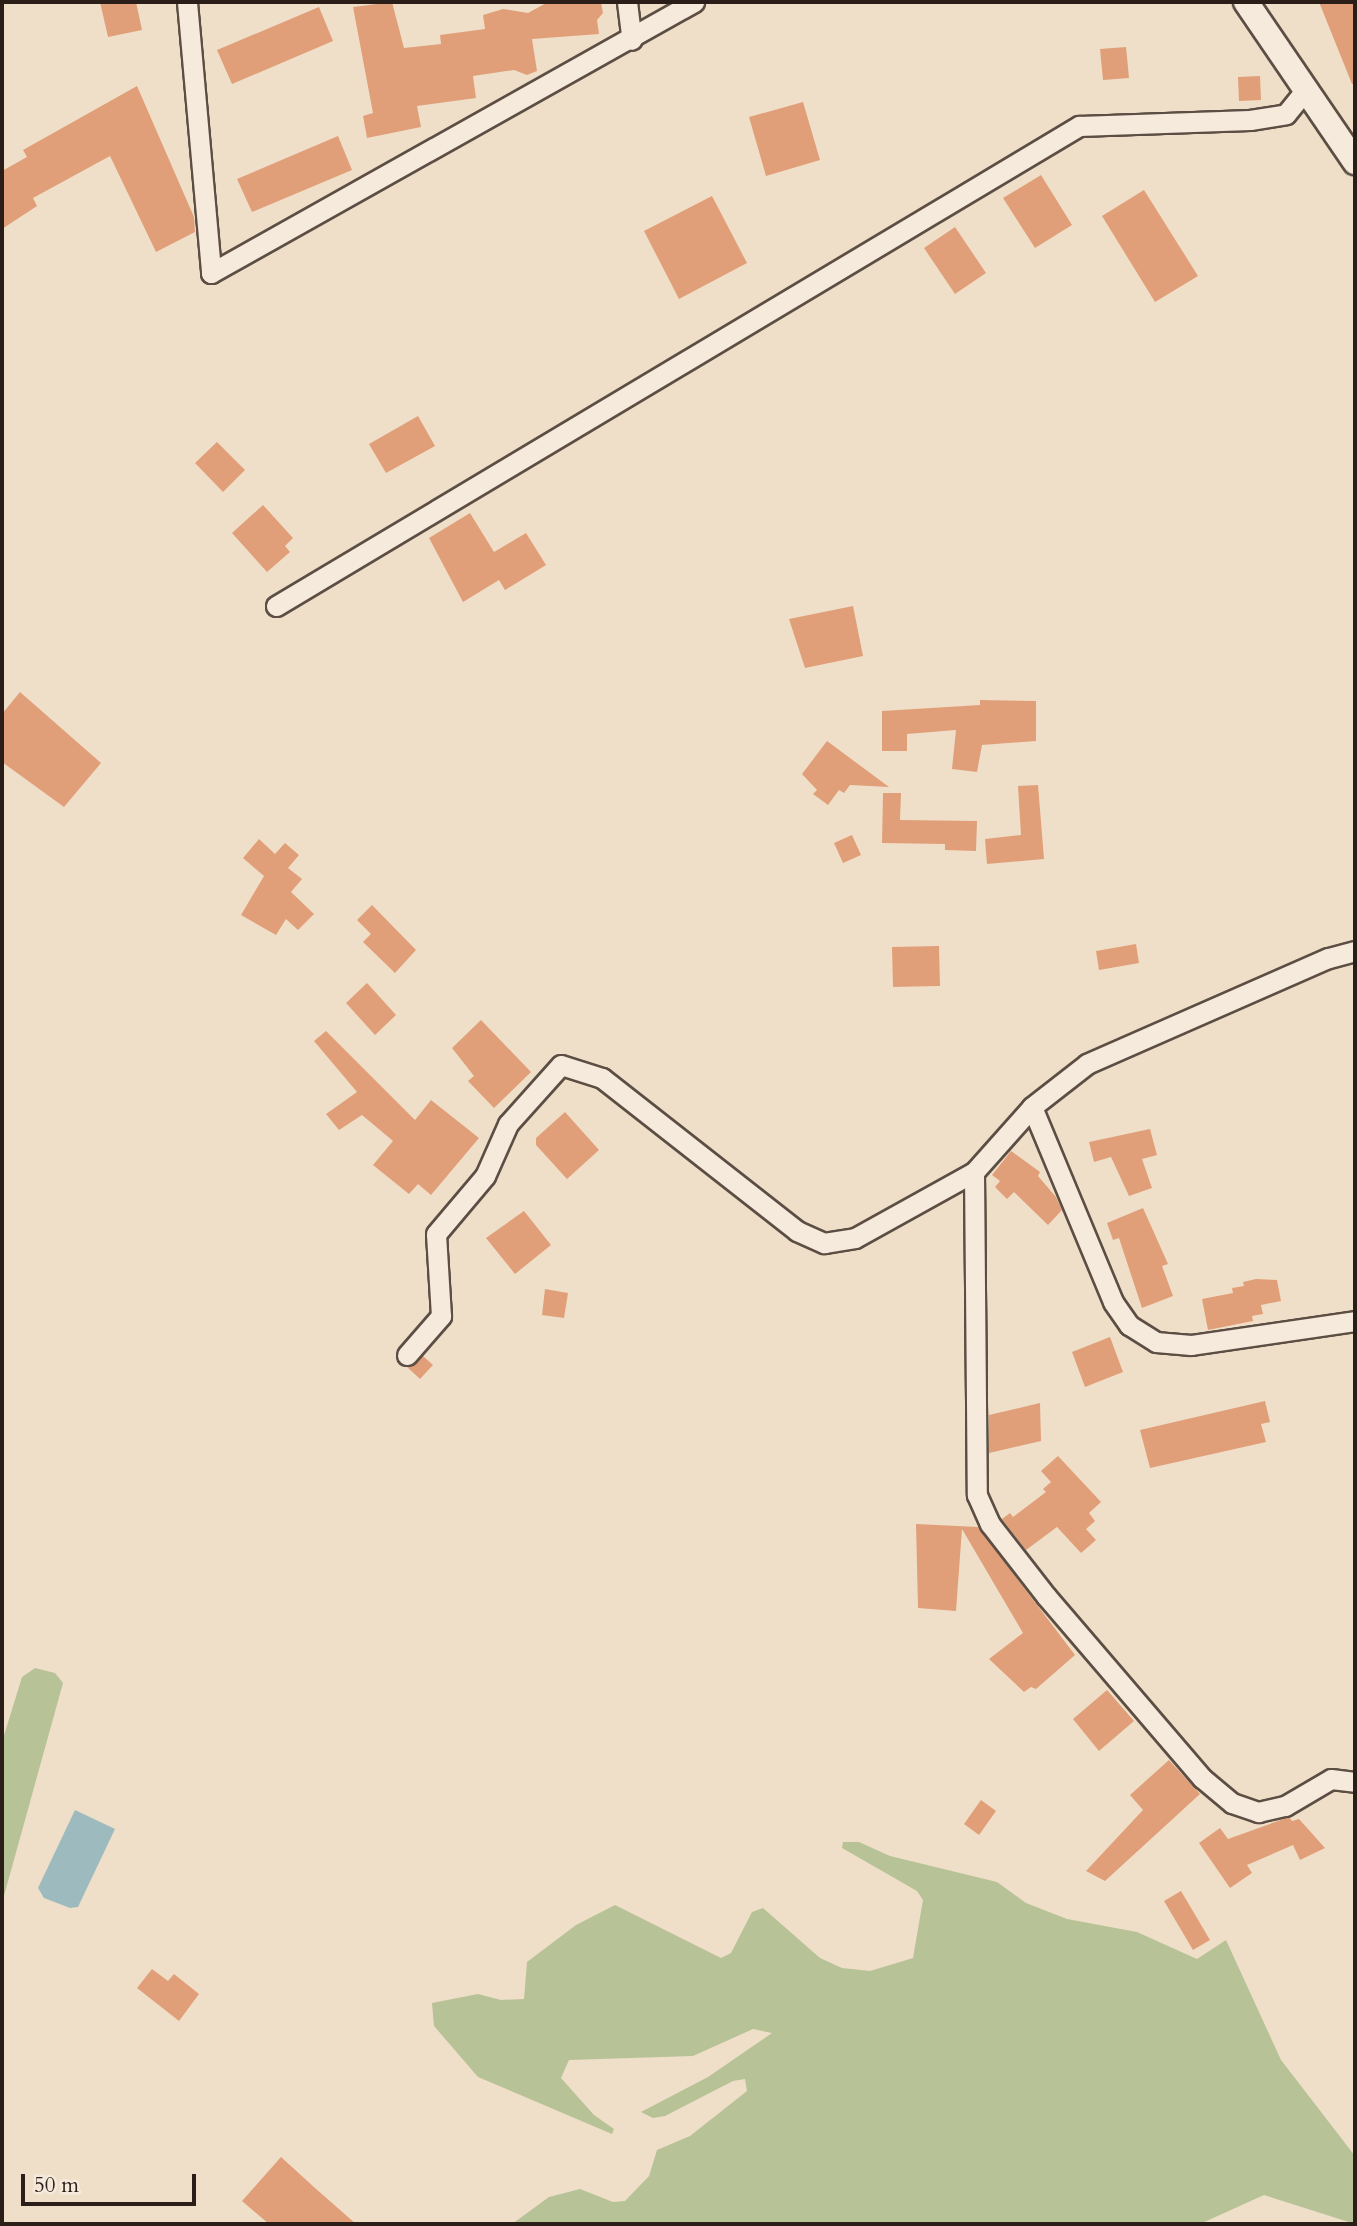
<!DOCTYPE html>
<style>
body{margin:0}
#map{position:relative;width:1357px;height:2226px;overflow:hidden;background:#efdfc8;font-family:Cardo,serif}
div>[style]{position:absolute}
.green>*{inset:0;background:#b8c297}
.water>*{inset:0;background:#9dbabe}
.building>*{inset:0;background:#e19f79}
.roads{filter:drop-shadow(2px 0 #5c4e44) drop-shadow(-2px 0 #5c4e44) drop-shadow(0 2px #5c4e44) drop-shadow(0 -2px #5c4e44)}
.minor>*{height:19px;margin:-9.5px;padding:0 9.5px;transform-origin:9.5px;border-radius:9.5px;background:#f5eadb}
.tertiary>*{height:24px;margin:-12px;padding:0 12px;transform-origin:12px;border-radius:12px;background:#f5eadb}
span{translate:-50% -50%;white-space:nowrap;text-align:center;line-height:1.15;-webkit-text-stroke:5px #f5eadb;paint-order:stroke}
.frame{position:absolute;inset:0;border:4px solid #2b1e18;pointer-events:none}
.scale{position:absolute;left:21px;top:2174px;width:175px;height:32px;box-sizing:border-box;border:4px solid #2b1e18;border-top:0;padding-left:9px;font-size:21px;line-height:24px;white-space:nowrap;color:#2b1e18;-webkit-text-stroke:5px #f5eadb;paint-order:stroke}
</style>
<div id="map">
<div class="green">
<div style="clip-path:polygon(35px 1668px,55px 1673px,63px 1683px,2px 1903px,2px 1742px,22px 1677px)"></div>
<div style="clip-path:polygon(843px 1842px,859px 1842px,890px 1856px,997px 1882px,1026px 1903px,1067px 1919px,1137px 1932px,1197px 1959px,1226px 1940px,1281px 2060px,1355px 2156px,1355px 2224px,1264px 2195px,1200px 2224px,512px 2224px,549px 2197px,580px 2189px,613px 2202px,625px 2201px,649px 2176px,657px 2150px,690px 2136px,747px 2091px,745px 2079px,733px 2081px,665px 2116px,653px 2118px,641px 2112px,708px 2077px,772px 2033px,753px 2029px,693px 2056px,569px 2060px,561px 2078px,594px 2115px,614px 2129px,612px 2134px,478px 2077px,434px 2026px,432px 2003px,478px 1994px,501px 2000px,524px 1999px,527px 1962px,576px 1925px,615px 1905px,721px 1958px,731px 1953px,752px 1912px,763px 1908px,820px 1958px,842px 1968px,870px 1971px,913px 1958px,923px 1900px,917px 1891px,842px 1848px)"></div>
</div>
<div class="water">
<div style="clip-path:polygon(75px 1810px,115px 1829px,78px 1907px,70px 1908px,44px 1898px,38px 1888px)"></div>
</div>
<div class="building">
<div style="clip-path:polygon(100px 2px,136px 2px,142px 30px,108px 37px)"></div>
<div style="clip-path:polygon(392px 2px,404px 48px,441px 44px,440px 35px,485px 29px,483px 15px,503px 9px,528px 13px,548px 2px,601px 2px,603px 13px,597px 20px,599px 34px,532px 39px,537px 71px,527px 75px,514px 70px,473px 76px,476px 98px,417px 106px,421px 127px,367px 138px,363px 116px,373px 113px,353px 7px)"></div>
<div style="clip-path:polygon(1319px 2px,1355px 2px,1355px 84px,1352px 84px)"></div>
<div style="clip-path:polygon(319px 7px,333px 41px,232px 84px,217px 50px)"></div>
<div style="clip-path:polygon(1126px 47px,1129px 78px,1103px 80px,1100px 49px)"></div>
<div style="clip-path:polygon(1260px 76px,1261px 100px,1239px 101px,1238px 77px)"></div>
<div style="clip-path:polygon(137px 86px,194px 217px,195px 232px,156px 252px,110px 156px,33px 198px,37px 206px,2px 229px,2px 171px,27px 157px,23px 150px)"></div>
<div style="clip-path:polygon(803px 102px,820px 160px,766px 176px,749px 117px)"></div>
<div style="clip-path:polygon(338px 136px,352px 170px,252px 212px,237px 179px)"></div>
<div style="clip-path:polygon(1041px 175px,1072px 225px,1035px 248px,1003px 198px)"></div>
<div style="clip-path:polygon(1144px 190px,1198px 276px,1155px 302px,1102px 216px)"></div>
<div style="clip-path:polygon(712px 196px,747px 263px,679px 299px,644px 231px)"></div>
<div style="clip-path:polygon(955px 227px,986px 273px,955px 294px,924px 248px)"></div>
<div style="clip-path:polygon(418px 416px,435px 446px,386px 473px,369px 444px)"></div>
<div style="clip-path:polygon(217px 442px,245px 470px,223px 492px,195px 463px)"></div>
<div style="clip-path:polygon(263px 505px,293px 538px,285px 546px,290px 552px,267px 572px,232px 533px)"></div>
<div style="clip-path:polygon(470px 513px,494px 552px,526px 533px,546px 565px,505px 590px,499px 580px,463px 602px,429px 538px)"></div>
<div style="clip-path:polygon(853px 606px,863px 656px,805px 668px,789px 619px)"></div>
<div style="clip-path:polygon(20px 692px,101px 763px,64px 807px,2px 762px,2px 714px)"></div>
<div style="clip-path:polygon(980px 700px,1036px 701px,1036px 741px,982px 745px,977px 772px,952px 769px,956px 730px,907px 734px,907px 751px,882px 751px,882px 711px,980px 705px)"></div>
<div style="clip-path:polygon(827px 741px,889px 787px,850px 785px,844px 793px,839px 790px,828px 805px,813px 794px,817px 790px,802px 774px)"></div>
<div style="clip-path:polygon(1038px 785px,1044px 859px,987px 864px,985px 839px,1021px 835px,1018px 786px)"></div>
<div style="clip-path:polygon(883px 793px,901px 793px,900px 820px,977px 821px,976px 851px,945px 850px,945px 844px,882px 843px)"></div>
<div style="clip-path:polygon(852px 835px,861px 855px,843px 863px,834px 843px)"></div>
<div style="clip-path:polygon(259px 839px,275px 854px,285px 843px,299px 855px,288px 868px,302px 879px,291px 892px,314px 914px,298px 930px,286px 919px,276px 935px,241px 915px,264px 876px,243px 858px)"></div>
<div style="clip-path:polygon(372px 905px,416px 950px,395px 973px,363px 942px,371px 934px,357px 920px)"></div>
<div style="clip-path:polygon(1136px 944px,1139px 963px,1099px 970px,1096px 951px)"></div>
<div style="clip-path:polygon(939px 946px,940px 986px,893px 987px,892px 947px)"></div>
<div style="clip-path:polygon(367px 983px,396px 1015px,375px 1035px,346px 1003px)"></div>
<div style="clip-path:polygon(481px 1020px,531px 1072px,494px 1108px,468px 1081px,474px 1076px,452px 1048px)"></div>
<div style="clip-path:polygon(326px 1031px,415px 1120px,431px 1100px,479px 1138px,431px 1195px,418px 1184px,409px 1194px,373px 1165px,393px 1141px,362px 1115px,339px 1130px,326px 1114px,357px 1092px,314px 1041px)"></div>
<div style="clip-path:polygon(565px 1112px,599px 1150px,567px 1179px,536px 1145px,536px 1138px)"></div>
<div style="clip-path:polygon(1150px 1129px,1157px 1155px,1142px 1159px,1152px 1188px,1129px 1196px,1111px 1157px,1094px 1162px,1089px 1142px)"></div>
<div style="clip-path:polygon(1011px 1151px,1040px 1172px,1038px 1176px,1056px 1197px,1062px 1210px,1048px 1225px,1014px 1192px,1007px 1199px,995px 1187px,1000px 1181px,992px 1175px)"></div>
<div style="clip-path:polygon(1143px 1208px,1168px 1264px,1162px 1266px,1173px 1296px,1142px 1308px,1119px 1238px,1113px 1240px,1107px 1223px)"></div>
<div style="clip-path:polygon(524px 1211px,551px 1245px,515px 1274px,486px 1238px)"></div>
<div style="clip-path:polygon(1256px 1279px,1277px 1280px,1281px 1301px,1261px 1305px,1263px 1314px,1252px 1316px,1253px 1321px,1208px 1330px,1202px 1299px,1233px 1293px,1232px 1288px,1244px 1286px,1243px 1282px)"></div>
<div style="clip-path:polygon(545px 1289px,568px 1293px,564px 1318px,542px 1315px)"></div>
<div style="clip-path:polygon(1110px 1337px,1123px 1372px,1085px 1387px,1072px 1352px)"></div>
<div style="clip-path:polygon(423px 1356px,433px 1365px,420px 1379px,407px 1367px)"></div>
<div style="clip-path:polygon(1265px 1401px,1270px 1422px,1261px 1424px,1266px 1442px,1150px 1468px,1140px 1430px)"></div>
<div style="clip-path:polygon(1040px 1403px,1041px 1441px,989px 1453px,989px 1415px)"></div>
<div style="clip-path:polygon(1058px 1456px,1101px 1502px,1089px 1513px,1095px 1521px,1086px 1529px,1096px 1540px,1081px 1553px,1057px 1527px,1026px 1550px,1002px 1519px,1010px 1513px,1013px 1517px,1046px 1492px,1043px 1489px,1051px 1482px,1041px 1471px)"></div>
<div style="clip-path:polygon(916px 1524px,978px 1527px,1075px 1655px,1036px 1689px,1031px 1687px,1024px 1692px,989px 1659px,1023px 1633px,962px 1529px,956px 1611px,918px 1608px)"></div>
<div style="clip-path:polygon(1107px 1690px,1134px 1721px,1099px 1751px,1073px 1719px)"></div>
<div style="clip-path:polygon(1169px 1760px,1200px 1794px,1105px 1881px,1086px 1871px,1143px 1810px,1130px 1795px)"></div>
<div style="clip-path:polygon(981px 1800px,996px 1811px,979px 1835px,964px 1824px)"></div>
<div style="clip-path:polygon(1289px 1817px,1292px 1821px,1299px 1819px,1325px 1848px,1300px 1860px,1293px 1845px,1247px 1865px,1252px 1873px,1230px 1888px,1199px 1843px,1220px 1828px,1228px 1839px)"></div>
<div style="clip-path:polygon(1181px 1891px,1210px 1940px,1193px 1950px,1164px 1901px)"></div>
<div style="clip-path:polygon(152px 1969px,168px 1981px,174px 1974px,199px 1994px,179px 2021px,137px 1988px)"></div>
<div style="clip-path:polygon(281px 2157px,315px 2188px,356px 2224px,269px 2224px,242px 2201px)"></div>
</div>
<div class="roads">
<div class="minor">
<div style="left:187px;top:2px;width:272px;rotate:84.9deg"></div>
<div style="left:211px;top:273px;width:554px;rotate:-29.3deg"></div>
<div style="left:627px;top:2px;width:38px;rotate:83deg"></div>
<div style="left:276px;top:606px;width:936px;rotate:-30.87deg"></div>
<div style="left:1079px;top:126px;width:171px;rotate:-2deg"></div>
<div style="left:1250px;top:120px;width:36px;rotate:-9deg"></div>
<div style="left:1286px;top:114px;width:28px;rotate:-51deg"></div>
<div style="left:1355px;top:951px;width:28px;rotate:165deg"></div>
<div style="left:1328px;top:958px;width:263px;rotate:156.3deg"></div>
<div style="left:1087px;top:1064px;width:70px;rotate:142deg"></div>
<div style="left:1032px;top:1107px;width:87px;rotate:131.7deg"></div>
<div style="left:974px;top:1172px;width:323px;rotate:89.5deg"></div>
<div style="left:977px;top:1495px;width:32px;rotate:66deg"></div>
<div style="left:990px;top:1524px;width:91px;rotate:52.1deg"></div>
<div style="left:1046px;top:1596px;width:240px;rotate:49.4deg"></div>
<div style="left:1202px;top:1778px;width:39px;rotate:40deg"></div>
<div style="left:1232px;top:1803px;width:28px;rotate:19deg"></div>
<div style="left:1258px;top:1812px;width:28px;rotate:-13deg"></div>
<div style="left:1285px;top:1806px;width:53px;rotate:-30.4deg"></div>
<div style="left:1331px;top:1779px;width:24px;rotate:7deg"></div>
<div style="left:1032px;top:1107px;width:211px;rotate:67.4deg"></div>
<div style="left:1113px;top:1302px;width:28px;rotate:55deg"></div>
<div style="left:1129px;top:1325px;width:32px;rotate:32deg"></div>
<div style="left:1156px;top:1342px;width:35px;rotate:5deg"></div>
<div style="left:1191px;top:1345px;width:166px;rotate:-8.3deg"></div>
<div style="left:407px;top:1355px;width:52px;rotate:-48.9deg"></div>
<div style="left:441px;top:1316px;width:82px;rotate:-93.5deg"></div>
<div style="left:436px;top:1234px;width:76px;rotate:-49.8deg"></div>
<div style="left:485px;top:1176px;width:57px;rotate:-66.1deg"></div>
<div style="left:508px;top:1124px;width:79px;rotate:-48.1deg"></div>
<div style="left:561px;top:1065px;width:43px;rotate:17.6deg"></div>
<div style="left:602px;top:1078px;width:248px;rotate:38.1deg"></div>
<div style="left:797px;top:1231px;width:30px;rotate:24deg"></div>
<div style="left:824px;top:1243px;width:31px;rotate:-9deg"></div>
<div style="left:855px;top:1238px;width:136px;rotate:-29deg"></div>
</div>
<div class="tertiary">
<div style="left:1246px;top:2px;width:194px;rotate:55.7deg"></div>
</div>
</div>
<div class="frame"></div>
<div class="scale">50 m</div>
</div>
